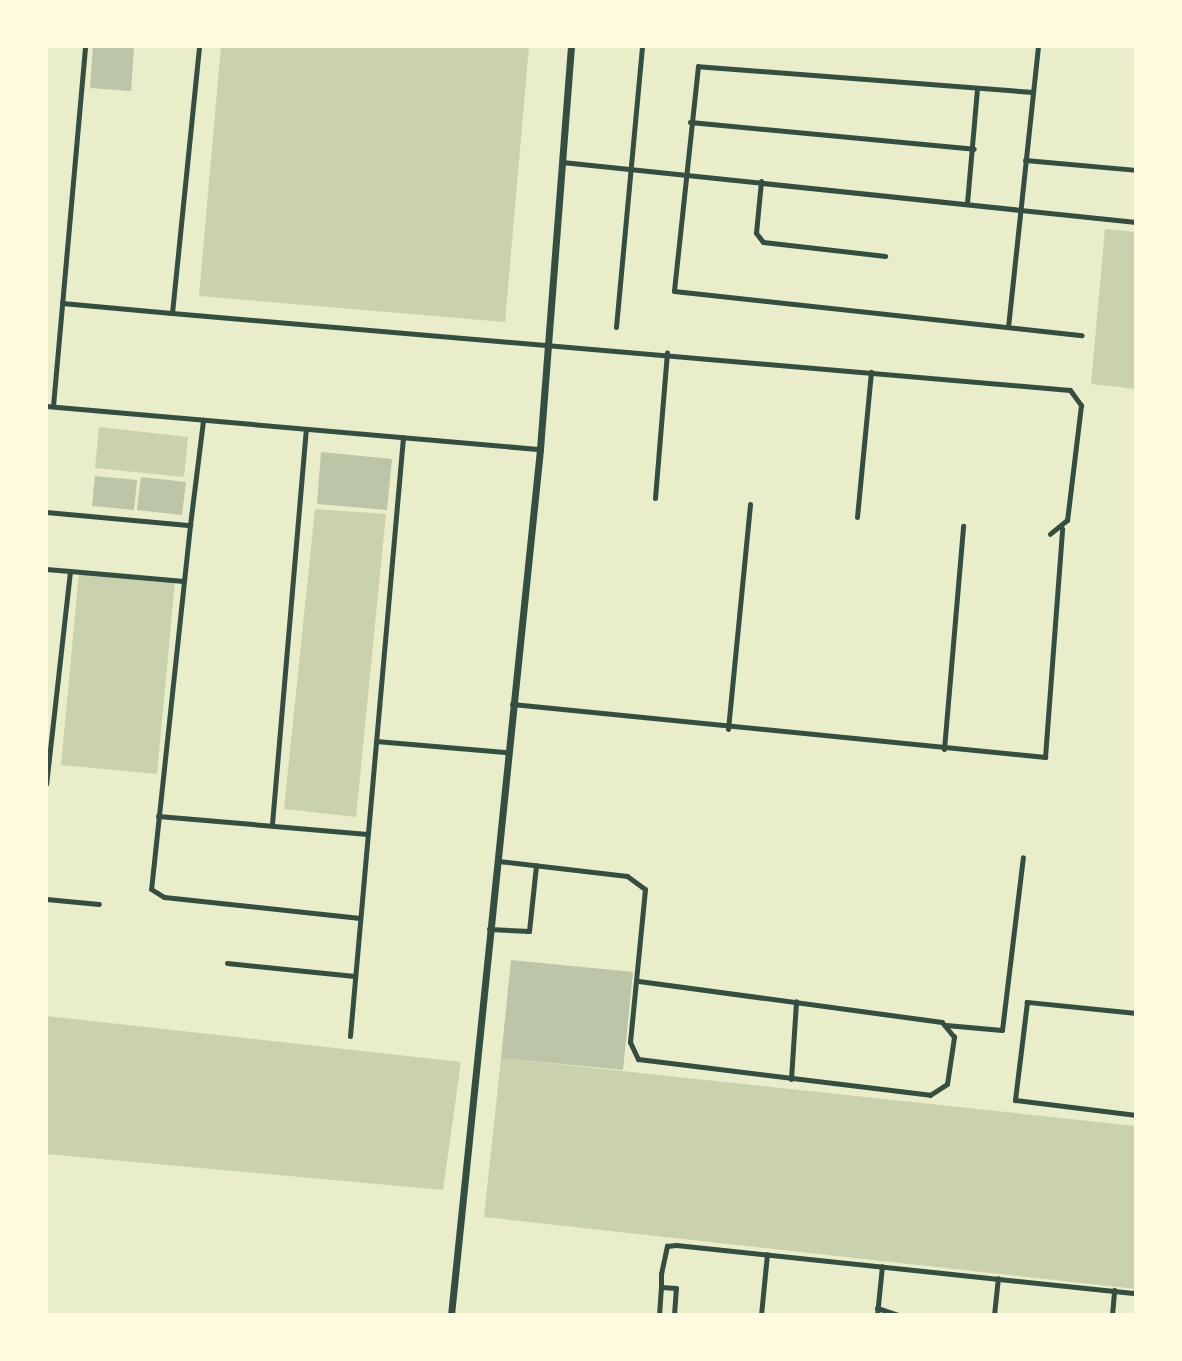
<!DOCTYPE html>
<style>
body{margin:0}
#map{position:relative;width:1182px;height:1361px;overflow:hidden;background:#e9edc9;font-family:Cabin,sans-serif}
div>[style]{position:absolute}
.green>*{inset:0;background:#cad2ad}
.building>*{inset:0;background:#bcc5a7}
.minor>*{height:5px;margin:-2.5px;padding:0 2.5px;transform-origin:2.5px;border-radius:2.5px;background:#344e41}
.tertiary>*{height:7px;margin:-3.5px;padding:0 3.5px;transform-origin:3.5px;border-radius:3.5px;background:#344e41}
span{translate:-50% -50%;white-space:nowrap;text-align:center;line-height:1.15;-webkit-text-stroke:7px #fefae0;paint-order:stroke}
.frame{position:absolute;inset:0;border:48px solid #fefae0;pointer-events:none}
</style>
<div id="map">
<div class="green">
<div style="clip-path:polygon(221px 46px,529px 46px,505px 322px,199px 296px)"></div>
<div style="clip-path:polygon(1105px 229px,1136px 232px,1136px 389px,1091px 384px)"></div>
<div style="clip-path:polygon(99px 427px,188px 437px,184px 477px,95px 468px)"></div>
<div style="clip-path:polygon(315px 509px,386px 514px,356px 817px,284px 809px)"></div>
<div style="clip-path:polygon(79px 573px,175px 581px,157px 774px,61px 765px)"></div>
<div style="clip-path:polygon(46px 1016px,461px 1062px,443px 1190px,46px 1154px)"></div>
<div style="clip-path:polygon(501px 1058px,1136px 1126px,1136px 1289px,484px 1217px)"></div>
</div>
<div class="building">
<div style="clip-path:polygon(93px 46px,134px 46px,131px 91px,90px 88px)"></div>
<div style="clip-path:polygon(321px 452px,392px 459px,387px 510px,317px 504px)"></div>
<div style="clip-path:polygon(95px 476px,137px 480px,134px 510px,92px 506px)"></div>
<div style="clip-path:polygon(141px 477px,186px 482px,182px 515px,137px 510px)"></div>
<div style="clip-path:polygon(511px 960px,633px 972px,623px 1070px,501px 1058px)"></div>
</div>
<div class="minor">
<div style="left:1033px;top:92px;width:336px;rotate:-175.6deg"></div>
<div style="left:698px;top:66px;width:226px;rotate:96.1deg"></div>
<div style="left:674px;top:291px;width:410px;rotate:6.2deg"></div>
<div style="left:690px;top:122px;width:285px;rotate:5.4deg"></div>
<div style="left:1025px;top:160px;width:111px;rotate:5.1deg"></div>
<div style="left:562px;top:162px;width:577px;rotate:5.97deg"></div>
<div style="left:761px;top:181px;width:52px;rotate:95.5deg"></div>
<div style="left:756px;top:233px;width:11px;rotate:52deg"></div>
<div style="left:763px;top:242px;width:123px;rotate:6.5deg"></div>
<div style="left:967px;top:203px;width:115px;rotate:-85deg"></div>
<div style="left:62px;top:303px;width:110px;rotate:5.2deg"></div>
<div style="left:172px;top:313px;width:268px;rotate:-84.2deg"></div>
<div style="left:172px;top:313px;width:901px;rotate:4.9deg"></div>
<div style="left:1070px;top:390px;width:19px;rotate:54deg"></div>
<div style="left:1081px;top:405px;width:116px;rotate:96.9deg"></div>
<div style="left:1067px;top:520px;width:22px;rotate:141deg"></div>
<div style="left:616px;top:327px;width:282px;rotate:-84.7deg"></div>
<div style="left:1008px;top:327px;width:283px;rotate:-83.9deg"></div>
<div style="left:46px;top:406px;width:496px;rotate:5deg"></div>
<div style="left:53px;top:406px;width:361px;rotate:-84.9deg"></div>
<div style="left:655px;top:498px;width:146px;rotate:-85.3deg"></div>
<div style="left:46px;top:512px;width:145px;rotate:5.2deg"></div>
<div style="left:190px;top:525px;width:106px;rotate:-82.9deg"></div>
<div style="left:857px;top:517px;width:146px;rotate:-84.5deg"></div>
<div style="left:190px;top:525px;width:366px;rotate:96.1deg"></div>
<div style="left:151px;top:889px;width:15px;rotate:32deg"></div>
<div style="left:164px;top:897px;width:197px;rotate:6.1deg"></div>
<div style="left:46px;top:569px;width:24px;rotate:5deg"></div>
<div style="left:70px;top:571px;width:214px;rotate:96.4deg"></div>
<div style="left:70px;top:571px;width:114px;rotate:5deg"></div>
<div style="left:512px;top:704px;width:536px;rotate:5.68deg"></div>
<div style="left:1045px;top:757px;width:229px;rotate:-85.7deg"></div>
<div style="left:728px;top:729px;width:226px;rotate:-84.4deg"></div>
<div style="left:376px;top:741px;width:129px;rotate:4.9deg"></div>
<div style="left:944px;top:749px;width:224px;rotate:-85.1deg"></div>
<div style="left:158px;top:816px;width:210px;rotate:4.9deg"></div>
<div style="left:272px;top:824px;width:396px;rotate:-85.1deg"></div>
<div style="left:498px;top:861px;width:130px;rotate:6.6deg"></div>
<div style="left:627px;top:876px;width:22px;rotate:36deg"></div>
<div style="left:645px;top:889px;width:154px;rotate:95.6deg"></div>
<div style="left:630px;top:1042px;width:19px;rotate:65deg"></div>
<div style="left:638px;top:1059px;width:294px;rotate:7deg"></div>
<div style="left:930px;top:1095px;width:20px;rotate:-33deg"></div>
<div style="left:947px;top:1084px;width:48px;rotate:-81.5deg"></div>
<div style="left:954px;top:1037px;width:19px;rotate:-129deg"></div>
<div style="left:942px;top:1022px;width:308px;rotate:-172.3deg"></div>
<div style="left:46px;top:899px;width:53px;rotate:5.4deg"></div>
<div style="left:489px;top:929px;width:40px;rotate:2.9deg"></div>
<div style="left:529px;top:931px;width:66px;rotate:-83.9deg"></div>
<div style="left:227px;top:963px;width:128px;rotate:5.8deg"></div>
<div style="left:1136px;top:1013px;width:110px;rotate:-174.2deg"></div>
<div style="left:1027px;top:1002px;width:99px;rotate:97deg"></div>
<div style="left:1015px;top:1100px;width:122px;rotate:7.1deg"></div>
<div style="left:946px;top:1025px;width:56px;rotate:5.1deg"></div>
<div style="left:1002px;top:1030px;width:174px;rotate:-83.1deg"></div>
<div style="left:350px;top:1036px;width:601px;rotate:-84.94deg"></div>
<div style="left:791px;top:1079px;width:78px;rotate:-86.3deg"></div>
<div style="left:877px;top:1308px;width:22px;rotate:18deg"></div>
<div style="left:659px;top:1315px;width:28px;rotate:-86deg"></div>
<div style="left:674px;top:1315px;width:27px;rotate:-86deg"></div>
<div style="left:676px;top:1288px;width:15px;rotate:-176deg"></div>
<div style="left:661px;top:1287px;width:13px;rotate:-90deg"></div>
<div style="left:661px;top:1274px;width:29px;rotate:-78deg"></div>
<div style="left:667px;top:1246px;width:9px;rotate:-6deg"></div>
<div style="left:676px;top:1245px;width:462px;rotate:6deg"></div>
<div style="left:761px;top:1315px;width:61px;rotate:-84.4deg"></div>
<div style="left:877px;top:1315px;width:49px;rotate:-84.2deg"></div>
<div style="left:994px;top:1315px;width:37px;rotate:-84deg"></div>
<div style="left:1112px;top:1315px;width:25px;rotate:-85deg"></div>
</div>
<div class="tertiary">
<div style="left:451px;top:1315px;width:871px;rotate:-84.13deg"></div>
<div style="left:540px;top:449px;width:404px;rotate:-85.6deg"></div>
</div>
<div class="frame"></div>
</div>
